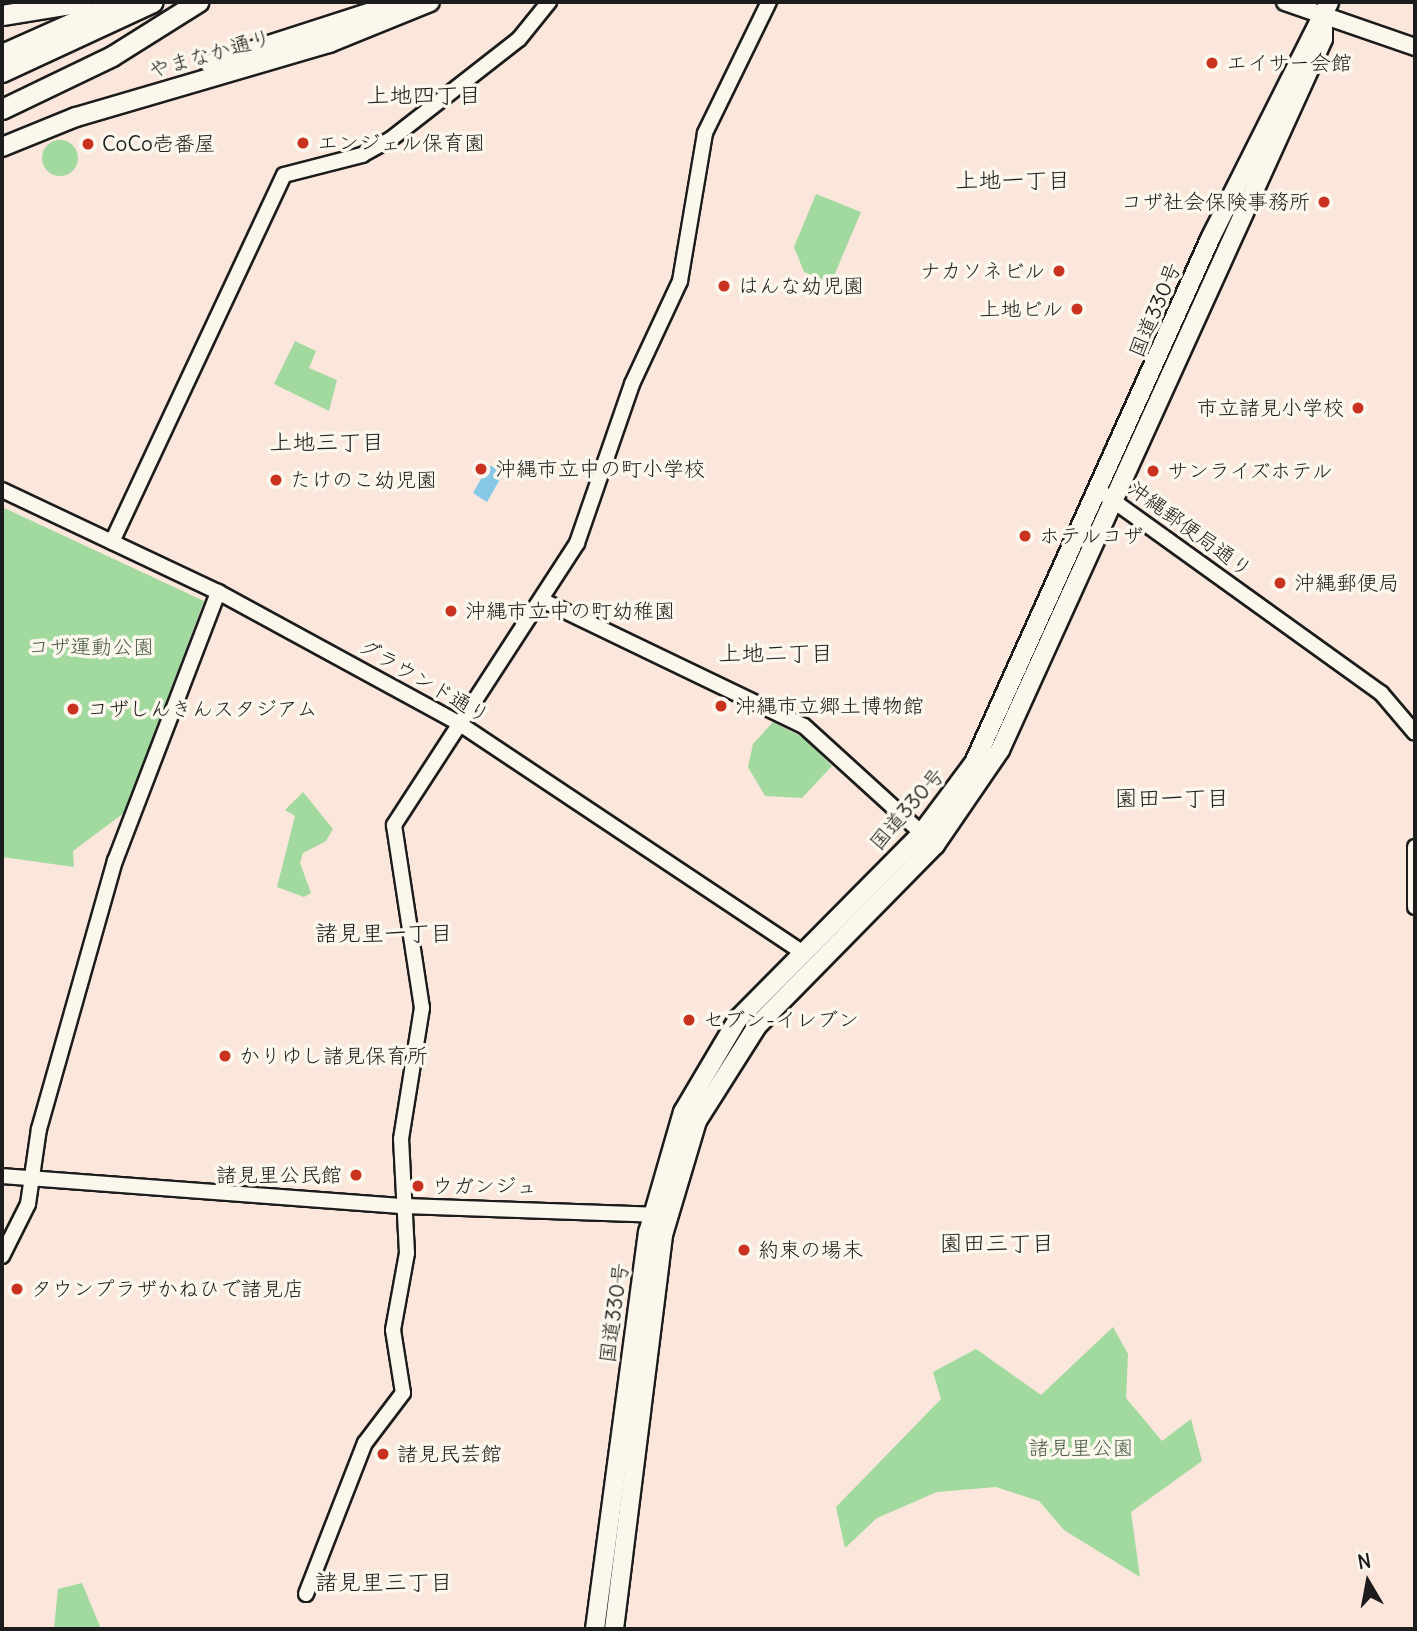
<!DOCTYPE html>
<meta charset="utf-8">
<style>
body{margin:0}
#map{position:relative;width:1417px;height:1631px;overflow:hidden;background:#fae6db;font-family:Delius,"Klee One",sans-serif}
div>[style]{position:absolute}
.green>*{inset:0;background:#a1d99e}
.round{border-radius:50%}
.water>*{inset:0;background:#87c7e8}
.roads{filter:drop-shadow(2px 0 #1c1c1c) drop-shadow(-2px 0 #1c1c1c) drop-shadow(0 2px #1c1c1c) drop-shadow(0 -2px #1c1c1c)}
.tertiary>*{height:14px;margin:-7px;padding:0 7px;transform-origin:7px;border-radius:7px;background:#fbf7ec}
.secondary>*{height:16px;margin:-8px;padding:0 8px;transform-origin:8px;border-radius:8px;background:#fbf7ec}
.primary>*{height:18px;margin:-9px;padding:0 9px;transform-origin:9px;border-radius:9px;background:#fbf7ec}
.trunk>*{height:18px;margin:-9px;padding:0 9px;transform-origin:9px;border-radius:9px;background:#fbf7ec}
.motorway>*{height:19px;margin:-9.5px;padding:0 9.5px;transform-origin:9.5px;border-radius:9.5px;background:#fbf7ec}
.dots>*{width:19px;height:19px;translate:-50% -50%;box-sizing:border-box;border:4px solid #fbf7ec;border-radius:50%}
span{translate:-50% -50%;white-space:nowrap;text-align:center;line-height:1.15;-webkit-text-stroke:7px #fbf7ec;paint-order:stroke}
.street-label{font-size:21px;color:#1c1c1c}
.poi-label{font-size:21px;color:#1c1c1c}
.left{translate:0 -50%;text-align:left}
.right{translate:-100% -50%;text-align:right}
.park-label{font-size:21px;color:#4b5e4a}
.neighbourhood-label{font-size:23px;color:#1c1c1c}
.frame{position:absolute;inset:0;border:4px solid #1c1c1c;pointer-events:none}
.north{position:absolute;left:1333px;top:1547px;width:70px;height:70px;-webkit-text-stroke:5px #fbf7ec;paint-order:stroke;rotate:350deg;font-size:19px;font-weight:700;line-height:28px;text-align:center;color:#1c1c1c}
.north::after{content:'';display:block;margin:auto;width:24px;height:32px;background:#1c1c1c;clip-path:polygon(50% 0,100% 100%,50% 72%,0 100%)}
</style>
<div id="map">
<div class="green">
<div class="round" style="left:42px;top:140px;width:36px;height:36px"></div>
<div style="clip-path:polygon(816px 194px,861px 212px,831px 283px,804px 272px,794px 247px)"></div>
<div style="clip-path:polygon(295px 341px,316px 351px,309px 368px,337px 380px,329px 411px,274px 384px)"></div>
<div style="clip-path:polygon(2px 507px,204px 601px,124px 813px,73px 851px,74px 867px,2px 857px)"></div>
<div style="clip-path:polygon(773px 722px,804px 738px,832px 766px,802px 798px,765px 796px,748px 767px,753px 744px)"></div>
<div style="clip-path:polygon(303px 792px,333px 829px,326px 841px,303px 853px,300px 863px,311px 893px,304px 897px,277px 887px,295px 816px,285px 810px)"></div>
<div style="clip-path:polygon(1113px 1327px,1128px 1354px,1126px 1398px,1162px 1441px,1191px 1419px,1202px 1461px,1131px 1512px,1140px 1577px,1064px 1530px,1039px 1501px,996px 1487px,937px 1492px,877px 1518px,845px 1548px,836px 1507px,941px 1399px,933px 1372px,976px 1349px,1041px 1395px)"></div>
<div style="clip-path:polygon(82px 1583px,101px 1629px,54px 1629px,58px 1589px)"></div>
</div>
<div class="water">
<div style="clip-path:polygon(489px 465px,504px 472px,487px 502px,473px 493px)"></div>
</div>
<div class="roads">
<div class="tertiary">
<div style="left:2px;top:490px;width:239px;rotate:25.3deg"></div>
<div style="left:218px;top:592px;width:276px;rotate:28.6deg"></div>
<div style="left:460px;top:724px;width:410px;rotate:33.7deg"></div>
<div style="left:1101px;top:492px;width:345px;rotate:35.7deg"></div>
<div style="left:1381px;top:693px;width:52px;rotate:49.6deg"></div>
<div style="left:112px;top:542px;width:405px;rotate:-64.9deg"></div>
<div style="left:284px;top:175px;width:81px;rotate:-14.4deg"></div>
<div style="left:362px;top:155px;width:33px;rotate:-29deg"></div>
<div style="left:391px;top:139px;width:162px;rotate:-38deg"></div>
<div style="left:519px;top:39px;width:48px;rotate:-51deg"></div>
<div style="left:544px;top:601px;width:288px;rotate:25.7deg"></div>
<div style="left:804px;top:726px;width:168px;rotate:42.3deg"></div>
<div style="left:1415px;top:847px;width:60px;rotate:90deg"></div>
<div style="left:2px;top:1176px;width:403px;rotate:4.3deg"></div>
<div style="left:404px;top:1206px;width:258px;rotate:2deg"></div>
<div style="left:2px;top:1256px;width:58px;rotate:-63.4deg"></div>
<div style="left:28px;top:1204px;width:76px;rotate:-81.7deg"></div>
<div style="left:39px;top:1129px;width:279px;rotate:-74.2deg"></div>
<div style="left:115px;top:861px;width:288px;rotate:-69deg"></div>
<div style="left:306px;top:1594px;width:162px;rotate:-68.7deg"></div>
<div style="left:365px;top:1443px;width:63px;rotate:-52.8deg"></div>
<div style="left:403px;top:1393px;width:64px;rotate:-99deg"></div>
<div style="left:393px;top:1330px;width:78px;rotate:-79.7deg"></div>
<div style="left:407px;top:1253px;width:114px;rotate:-93deg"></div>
<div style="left:401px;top:1139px;width:133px;rotate:-80.9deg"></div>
<div style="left:422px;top:1008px;width:185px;rotate:-98.7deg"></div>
<div style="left:394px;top:825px;width:336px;rotate:-57deg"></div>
<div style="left:577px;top:543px;width:168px;rotate:-70.9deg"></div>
<div style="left:632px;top:384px;width:114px;rotate:-65deg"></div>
<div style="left:680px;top:281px;width:150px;rotate:-80.4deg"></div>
<div style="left:705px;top:133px;width:146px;rotate:-64deg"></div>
</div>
<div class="secondary">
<div style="left:1285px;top:2px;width:138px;rotate:19.1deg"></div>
</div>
<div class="primary">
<div style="left:210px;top:64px;width:202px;rotate:-17.9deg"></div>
<div style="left:2px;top:147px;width:80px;rotate:-22.1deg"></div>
<div style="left:76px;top:117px;width:264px;rotate:-16.3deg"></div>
<div style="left:329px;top:43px;width:109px;rotate:-22.1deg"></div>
</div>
<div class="trunk">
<div style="left:595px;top:1629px;width:400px;rotate:-82.4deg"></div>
<div style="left:648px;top:1233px;width:126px;rotate:-73.9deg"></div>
<div style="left:683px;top:1112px;width:108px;rotate:-59.4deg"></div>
<div style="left:738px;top:1019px;width:260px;rotate:-45.3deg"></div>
<div style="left:921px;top:834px;width:89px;rotate:-53.3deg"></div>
<div style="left:974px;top:763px;width:577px;rotate:-65.75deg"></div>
<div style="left:1211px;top:237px;width:263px;rotate:-63.3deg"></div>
<div style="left:614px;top:1629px;width:397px;rotate:-82.9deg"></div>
<div style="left:663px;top:1235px;width:119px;rotate:-73.4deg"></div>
<div style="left:697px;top:1121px;width:112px;rotate:-57.7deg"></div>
<div style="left:757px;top:1026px;width:254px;rotate:-45.5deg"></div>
<div style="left:935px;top:845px;width:115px;rotate:-55.6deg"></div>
<div style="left:1000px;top:750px;width:781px;rotate:-65.57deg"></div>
<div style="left:1323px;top:39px;width:22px;rotate:-90deg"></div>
</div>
<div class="motorway">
<div style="left:2px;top:15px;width:81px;rotate:-9.2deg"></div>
<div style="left:2px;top:54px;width:128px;rotate:-24deg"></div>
<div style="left:2px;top:72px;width:166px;rotate:-24.9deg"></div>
<div style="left:2px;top:109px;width:122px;rotate:-25.7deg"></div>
<div style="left:112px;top:56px;width:102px;rotate:-32.1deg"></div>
</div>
</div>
<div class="dots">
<div style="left:1212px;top:63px;background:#c8321e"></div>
<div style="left:303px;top:143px;background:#c8321e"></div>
<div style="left:88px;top:144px;background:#c8321e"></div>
<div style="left:1324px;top:202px;background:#c8321e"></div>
<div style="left:1059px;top:271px;background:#c8321e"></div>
<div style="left:724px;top:286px;background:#c8321e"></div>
<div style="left:1077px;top:309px;background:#c8321e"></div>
<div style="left:1358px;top:408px;background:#c8321e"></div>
<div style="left:481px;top:469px;background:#c8321e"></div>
<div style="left:1153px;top:471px;background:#c8321e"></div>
<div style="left:276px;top:480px;background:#c8321e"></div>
<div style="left:1025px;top:536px;background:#c8321e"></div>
<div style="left:1280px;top:583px;background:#c8321e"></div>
<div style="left:451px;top:611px;background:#c8321e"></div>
<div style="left:721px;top:706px;background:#c8321e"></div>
<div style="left:73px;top:709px;background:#c8321e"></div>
<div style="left:689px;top:1020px;background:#c8321e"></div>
<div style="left:225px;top:1056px;background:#c8321e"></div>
<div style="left:356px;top:1175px;background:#c8321e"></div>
<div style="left:418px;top:1186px;background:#c8321e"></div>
<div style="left:744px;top:1250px;background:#c8321e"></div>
<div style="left:17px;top:1289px;background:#c8321e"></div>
<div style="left:383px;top:1454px;background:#c8321e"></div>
</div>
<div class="street-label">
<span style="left:210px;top:54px;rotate:-16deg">やまなか通り</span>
<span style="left:1155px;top:310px;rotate:-67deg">国道330号</span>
<span style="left:1190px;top:529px;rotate:36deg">沖縄郵便局通り</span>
<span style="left:424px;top:681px;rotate:30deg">グラウンド通り</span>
<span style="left:907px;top:809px;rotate:-49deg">国道330号</span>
<span style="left:614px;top:1313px;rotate:-82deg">国道330号</span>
</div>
<div class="poi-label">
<span class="left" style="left:1226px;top:63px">エイサー会館</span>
<span class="left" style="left:317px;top:143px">エンジェル保育園</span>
<span class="left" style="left:102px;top:144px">CoCo壱番屋</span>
<span class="right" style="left:1310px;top:202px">コザ社会保険事務所</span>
<span class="right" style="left:1045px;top:271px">ナカソネビル</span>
<span class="left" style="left:738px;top:286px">はんな幼児園</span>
<span class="right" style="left:1063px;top:309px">上地ビル</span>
<span class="right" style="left:1344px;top:408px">市立諸見小学校</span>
<span class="left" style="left:495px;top:469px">沖縄市立中の町小学校</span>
<span class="left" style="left:1167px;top:471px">サンライズホテル</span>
<span class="left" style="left:290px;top:480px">たけのこ幼児園</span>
<span class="left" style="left:1039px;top:536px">ホテルコザ</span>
<span class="left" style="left:1294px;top:583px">沖縄郵便局</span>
<span class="left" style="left:465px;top:611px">沖縄市立中の町幼稚園</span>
<span class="left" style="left:735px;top:706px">沖縄市立郷土博物館</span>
<span class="left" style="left:87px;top:709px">コザしんきんスタジアム</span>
<span class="left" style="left:703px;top:1020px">セブン-イレブン</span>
<span class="left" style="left:239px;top:1056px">かりゆし諸見保育所</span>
<span class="right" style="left:342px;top:1175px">諸見里公民館</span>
<span class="left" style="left:432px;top:1186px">ウガンジュ</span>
<span class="left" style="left:758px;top:1250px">約束の場末</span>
<span class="left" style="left:31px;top:1289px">タウンプラザかねひで諸見店</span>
<span class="left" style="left:397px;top:1454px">諸見民芸館</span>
</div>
<div class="park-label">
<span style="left:91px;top:647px">コザ運動公園</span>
<span style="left:1081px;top:1448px">諸見里公園</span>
</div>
<div class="neighbourhood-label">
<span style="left:424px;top:95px">上地四丁目</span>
<span style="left:1013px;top:180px">上地一丁目</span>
<span style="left:327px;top:442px">上地三丁目</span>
<span style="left:776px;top:653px">上地二丁目</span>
<span style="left:1172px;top:798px">園田一丁目</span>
<span style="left:384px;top:933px">諸見里一丁目</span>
<span style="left:997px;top:1243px">園田三丁目</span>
<span style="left:384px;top:1582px">諸見里三丁目</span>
</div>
<div class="frame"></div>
<div class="north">N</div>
</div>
